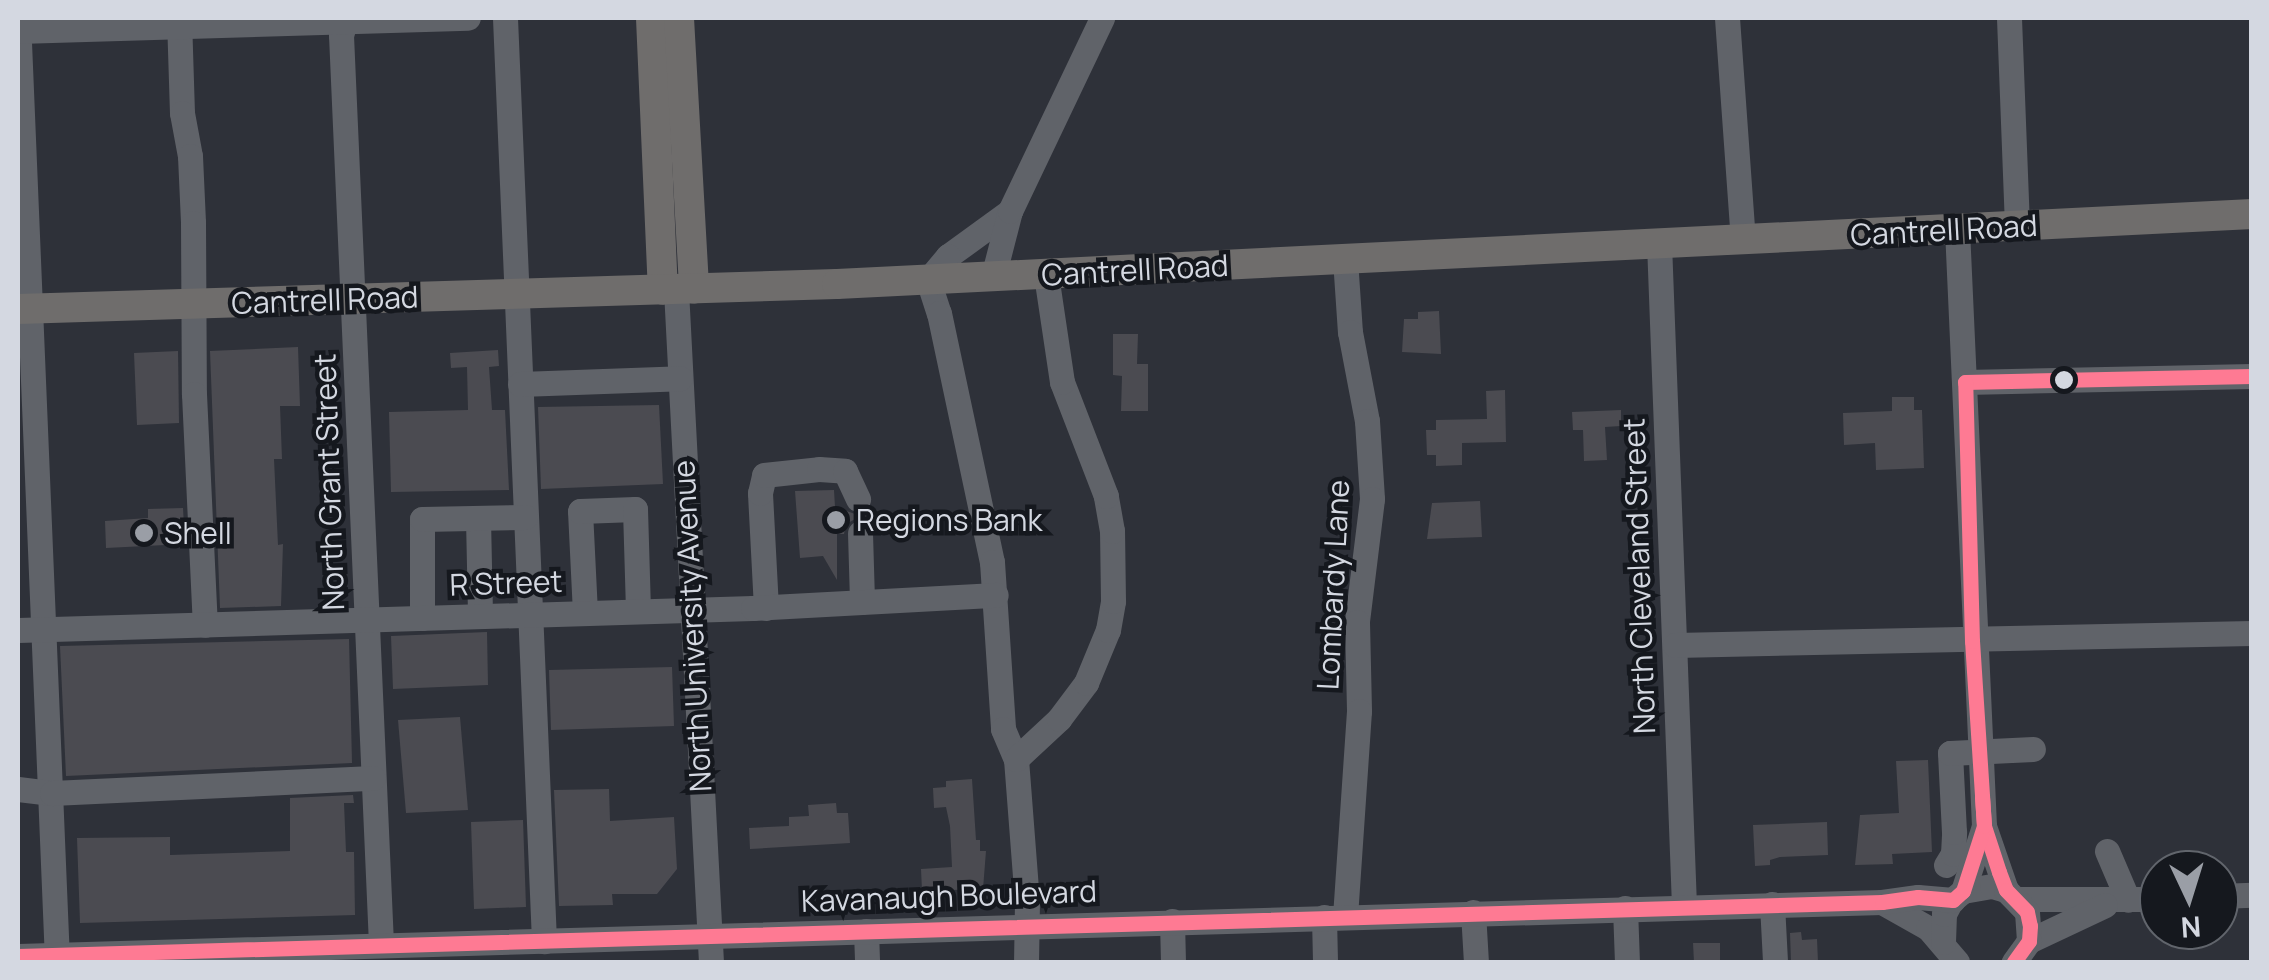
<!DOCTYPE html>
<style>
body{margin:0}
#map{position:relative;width:2269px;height:980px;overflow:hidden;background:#2e3139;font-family:Manrope,sans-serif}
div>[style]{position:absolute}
.building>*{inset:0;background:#4b4b51}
.minor>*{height:25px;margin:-12.5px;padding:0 12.5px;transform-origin:12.5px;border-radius:12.5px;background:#606369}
.major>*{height:30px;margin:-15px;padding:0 15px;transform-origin:15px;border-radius:15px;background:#6f6d6c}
.bus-1>*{height:15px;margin:-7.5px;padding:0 7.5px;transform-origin:7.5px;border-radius:7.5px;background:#fe7a93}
.dots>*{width:28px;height:28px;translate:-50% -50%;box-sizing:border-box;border:5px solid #15181e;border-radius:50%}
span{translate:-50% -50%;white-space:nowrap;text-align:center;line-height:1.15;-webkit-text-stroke:9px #15181e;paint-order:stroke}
.street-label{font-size:30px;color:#d4d8e1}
.poi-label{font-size:30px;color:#d4d8e1}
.left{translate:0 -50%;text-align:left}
.frame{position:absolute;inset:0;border:20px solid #d4d8e1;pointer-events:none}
.north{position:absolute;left:2139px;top:850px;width:100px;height:100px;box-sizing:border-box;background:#15181e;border:2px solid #61656c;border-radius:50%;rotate:176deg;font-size:28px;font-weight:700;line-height:40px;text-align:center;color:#d4d8e1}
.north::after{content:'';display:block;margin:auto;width:35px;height:45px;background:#9a9ea6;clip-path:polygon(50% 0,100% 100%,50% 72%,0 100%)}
</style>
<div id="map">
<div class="building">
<div style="clip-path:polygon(1439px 311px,1441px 354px,1402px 352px,1404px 319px,1418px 319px,1418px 312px)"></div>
<div style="clip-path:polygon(1113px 334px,1138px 334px,1137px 364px,1148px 364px,1148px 411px,1121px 411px,1122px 376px,1113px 375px)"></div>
<div style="clip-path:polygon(298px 347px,300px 406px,280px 406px,282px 459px,274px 459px,278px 545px,283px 544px,281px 606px,220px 608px,210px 351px)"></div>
<div style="clip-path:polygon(498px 350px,499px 366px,489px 367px,492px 410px,505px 410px,509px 490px,391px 492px,389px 412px,468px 410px,467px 367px,451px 368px,450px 353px)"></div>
<div style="clip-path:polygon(178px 351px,179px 423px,137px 425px,134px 353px)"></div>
<div style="clip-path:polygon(1505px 390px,1506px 442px,1462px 443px,1462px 465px,1436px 466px,1436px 455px,1427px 455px,1426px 430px,1436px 430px,1436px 420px,1487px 419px,1486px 391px)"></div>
<div style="clip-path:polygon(1892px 397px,1914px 397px,1914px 410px,1922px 410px,1924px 468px,1876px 470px,1875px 443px,1844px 445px,1843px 413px,1892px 411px)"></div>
<div style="clip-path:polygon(659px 405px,663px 484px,541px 489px,538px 407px)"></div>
<div style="clip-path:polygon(1621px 410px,1621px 426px,1605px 427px,1607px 460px,1584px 461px,1583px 430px,1573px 430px,1572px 412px)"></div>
<div style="clip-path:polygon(834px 490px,835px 507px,858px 515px,873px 506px,874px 525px,859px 517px,846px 524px,844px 534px,837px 534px,837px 580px,823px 556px,800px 558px,795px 491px)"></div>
<div style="clip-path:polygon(1480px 501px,1482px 537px,1427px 539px,1432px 503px)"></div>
<div style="clip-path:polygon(183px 508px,185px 544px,106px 548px,105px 521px,148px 518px,148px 509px)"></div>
<div style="clip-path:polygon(487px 632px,488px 685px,393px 689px,391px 636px)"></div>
<div style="clip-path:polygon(349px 639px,352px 763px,66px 776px,60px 646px)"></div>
<div style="clip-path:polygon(672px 667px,674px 726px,551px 730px,549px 670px)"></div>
<div style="clip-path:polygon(460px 717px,468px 810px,406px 813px,398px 720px)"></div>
<div style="clip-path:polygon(1928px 760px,1932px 852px,1892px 854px,1893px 864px,1855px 865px,1860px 815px,1899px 813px,1896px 761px)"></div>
<div style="clip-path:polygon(972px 779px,976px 840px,980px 840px,980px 851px,986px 851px,983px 889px,922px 891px,921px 869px,952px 867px,950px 826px,946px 807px,934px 808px,933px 788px,946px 787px,946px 781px)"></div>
<div style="clip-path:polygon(609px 789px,610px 821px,674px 817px,677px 869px,657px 894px,612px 894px,613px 905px,559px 906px,554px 790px)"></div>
<div style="clip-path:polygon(353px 795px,354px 803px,344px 803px,346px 852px,354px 852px,355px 915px,80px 923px,77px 838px,170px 837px,170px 855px,290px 851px,290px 798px)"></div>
<div style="clip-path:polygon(836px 803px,837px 813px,848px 813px,850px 843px,750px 849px,749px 828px,789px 826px,789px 817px,809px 816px,808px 805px)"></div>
<div style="clip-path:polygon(523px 820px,526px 907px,474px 909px,471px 822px)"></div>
<div style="clip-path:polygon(1827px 822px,1828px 855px,1780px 857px,1770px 860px,1770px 865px,1755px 866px,1753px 825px)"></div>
<div style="clip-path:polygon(1801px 932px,1802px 940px,1817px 939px,1818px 962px,1791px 962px,1790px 933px)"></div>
<div style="clip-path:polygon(1693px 943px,1720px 943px,1720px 962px,1694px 962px)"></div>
</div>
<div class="minor">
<div style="left:18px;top:18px;width:945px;rotate:87.63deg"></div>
<div style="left:179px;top:18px;width:95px;rotate:88.2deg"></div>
<div style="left:182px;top:113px;width:44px;rotate:79.5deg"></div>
<div style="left:190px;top:156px;width:67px;rotate:87.4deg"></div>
<div style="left:193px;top:223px;width:171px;rotate:89.7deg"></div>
<div style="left:194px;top:394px;width:231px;rotate:87.3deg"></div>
<div style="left:346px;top:18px;width:18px;rotate:106deg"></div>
<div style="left:341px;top:35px;width:911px;rotate:87.48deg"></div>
<div style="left:505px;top:18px;width:924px;rotate:87.58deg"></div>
<div style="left:1727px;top:18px;width:223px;rotate:85.9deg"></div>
<div style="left:2009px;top:18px;width:208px;rotate:87.8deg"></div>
<div style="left:18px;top:31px;width:450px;rotate:-1.7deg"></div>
<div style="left:1010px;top:211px;width:77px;rotate:144deg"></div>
<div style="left:948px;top:256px;width:31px;rotate:130deg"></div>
<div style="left:928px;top:280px;width:35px;rotate:72deg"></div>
<div style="left:939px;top:313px;width:255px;rotate:78deg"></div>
<div style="left:992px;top:562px;width:167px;rotate:86.2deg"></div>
<div style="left:1003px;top:729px;width:33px;rotate:67deg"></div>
<div style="left:1016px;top:759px;width:142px;rotate:85.6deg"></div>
<div style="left:1027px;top:901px;width:61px;rotate:90.9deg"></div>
<div style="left:1957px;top:229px;width:598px;rotate:87.41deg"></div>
<div style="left:1984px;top:826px;width:68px;rotate:71deg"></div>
<div style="left:1659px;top:243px;width:663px;rotate:87.84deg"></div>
<div style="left:1345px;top:259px;width:73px;rotate:86.1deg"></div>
<div style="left:1350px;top:332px;width:91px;rotate:79.2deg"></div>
<div style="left:1367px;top:421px;width:78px;rotate:86.3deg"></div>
<div style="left:1372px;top:499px;width:124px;rotate:97deg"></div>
<div style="left:1357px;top:622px;width:89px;rotate:88.7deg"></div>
<div style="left:1359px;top:711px;width:204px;rotate:93.9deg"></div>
<div style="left:993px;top:277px;width:68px;rotate:-75.6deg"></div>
<div style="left:1010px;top:211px;width:214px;rotate:-64.5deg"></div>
<div style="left:676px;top:290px;width:673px;rotate:87.02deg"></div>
<div style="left:1965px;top:382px;width:287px;rotate:-1.2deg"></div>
<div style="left:520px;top:384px;width:160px;rotate:-2.1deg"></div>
<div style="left:478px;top:518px;width:98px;rotate:88.8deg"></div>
<div style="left:860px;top:533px;width:69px;rotate:88.3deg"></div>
<div style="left:766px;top:608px;width:115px;rotate:-93deg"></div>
<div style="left:760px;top:493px;width:18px;rotate:-77deg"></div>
<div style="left:764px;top:475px;width:55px;rotate:-6.2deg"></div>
<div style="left:819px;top:469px;width:26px;rotate:4deg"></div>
<div style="left:845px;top:471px;width:31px;rotate:65deg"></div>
<div style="left:585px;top:613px;width:102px;rotate:-92.8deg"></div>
<div style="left:580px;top:511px;width:55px;rotate:-2.1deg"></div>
<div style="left:635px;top:509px;width:102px;rotate:88.3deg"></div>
<div style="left:422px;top:618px;width:99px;rotate:-90deg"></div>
<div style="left:422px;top:519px;width:103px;rotate:-1.1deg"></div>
<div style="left:18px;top:630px;width:735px;rotate:-1.71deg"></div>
<div style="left:753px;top:608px;width:243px;rotate:-3.1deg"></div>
<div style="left:1675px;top:645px;width:577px;rotate:-1.19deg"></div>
<div style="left:1016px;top:759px;width:59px;rotate:-42.9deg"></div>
<div style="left:1059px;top:719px;width:45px;rotate:-53.1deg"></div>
<div style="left:1086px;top:683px;width:57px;rotate:-67.5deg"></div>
<div style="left:1108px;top:630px;width:29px;rotate:-80deg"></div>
<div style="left:1113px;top:601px;width:70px;rotate:-90.8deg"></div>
<div style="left:1112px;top:531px;width:36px;rotate:-100deg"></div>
<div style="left:1106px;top:496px;width:122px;rotate:-111.1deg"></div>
<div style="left:1062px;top:382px;width:108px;rotate:-98.5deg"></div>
<div style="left:18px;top:789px;width:34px;rotate:7deg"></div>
<div style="left:52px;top:793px;width:321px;rotate:-2.7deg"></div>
<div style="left:2107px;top:851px;width:53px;rotate:66.8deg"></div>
<div style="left:1946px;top:865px;width:13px;rotate:-58deg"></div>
<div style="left:1953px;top:854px;width:22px;rotate:-87deg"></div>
<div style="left:1954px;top:832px;width:79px;rotate:-92.9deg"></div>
<div style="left:1950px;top:753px;width:83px;rotate:-2.8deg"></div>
<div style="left:1963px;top:891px;width:68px;rotate:-72.1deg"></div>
<div style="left:2219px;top:896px;width:33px;rotate:-2deg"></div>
<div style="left:2018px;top:899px;width:141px"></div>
<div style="left:1882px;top:902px;width:53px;rotate:29.5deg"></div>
<div style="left:1928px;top:928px;width:45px;rotate:49.5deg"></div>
<div style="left:1772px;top:904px;width:58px;rotate:87deg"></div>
<div style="left:1625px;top:908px;width:54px;rotate:87.9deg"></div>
<div style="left:1473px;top:912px;width:50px;rotate:86.6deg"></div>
<div style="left:1324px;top:917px;width:45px;rotate:88.7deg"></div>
<div style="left:1172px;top:921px;width:41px;rotate:88.6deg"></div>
<div style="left:866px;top:931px;width:31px;rotate:88deg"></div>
<div style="left:2029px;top:941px;width:84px;rotate:-25.3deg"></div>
<div style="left:1943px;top:942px;width:28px;rotate:-88deg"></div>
<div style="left:1944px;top:914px;width:15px;rotate:-62deg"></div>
<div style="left:1951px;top:901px;width:16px;rotate:-40deg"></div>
<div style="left:1963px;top:891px;width:29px;rotate:-10deg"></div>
<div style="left:1992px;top:886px;width:15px;rotate:16deg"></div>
<div style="left:2006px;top:890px;width:30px;rotate:46deg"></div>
<div style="left:2027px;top:912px;width:29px;rotate:86deg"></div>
<div style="left:2029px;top:941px;width:26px;rotate:126deg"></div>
<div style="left:18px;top:956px;width:1865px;rotate:-1.66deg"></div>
<div style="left:1882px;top:902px;width:36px;rotate:-8deg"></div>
<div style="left:1918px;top:897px;width:35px;rotate:5deg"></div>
</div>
<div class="major">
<div style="left:651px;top:18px;width:272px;rotate:87.5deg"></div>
<div style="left:679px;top:18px;width:271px;rotate:86.8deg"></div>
<div style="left:18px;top:309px;width:819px;rotate:-1.75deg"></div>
<div style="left:837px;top:284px;width:1417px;rotate:-2.83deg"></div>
</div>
<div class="bus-1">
<div style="left:1965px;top:382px;width:287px;rotate:-1.2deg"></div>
<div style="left:1982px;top:797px;width:29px;rotate:86deg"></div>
<div style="left:1984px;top:826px;width:48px;rotate:71.9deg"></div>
<div style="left:1999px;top:872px;width:19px;rotate:69deg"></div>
<div style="left:2006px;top:890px;width:30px;rotate:46deg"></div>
<div style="left:2027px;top:912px;width:14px;rotate:78deg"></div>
<div style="left:2030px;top:926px;width:15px;rotate:94deg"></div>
<div style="left:2029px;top:941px;width:26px;rotate:126deg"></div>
<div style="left:18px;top:956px;width:1865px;rotate:-1.66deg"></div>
<div style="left:1882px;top:902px;width:36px;rotate:-8deg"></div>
<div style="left:1918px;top:897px;width:35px;rotate:5deg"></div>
<div style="left:1953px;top:900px;width:13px;rotate:-42deg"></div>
<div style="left:1963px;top:891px;width:68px;rotate:-72.1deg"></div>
<div style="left:1984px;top:826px;width:185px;rotate:-93.7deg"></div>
<div style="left:1972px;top:641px;width:259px;rotate:-91.5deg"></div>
</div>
<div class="dots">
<div style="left:2064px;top:380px;background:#d4d8e1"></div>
<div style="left:836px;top:520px;background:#9a9ea6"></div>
<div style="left:144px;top:533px;background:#9a9ea6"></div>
</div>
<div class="street-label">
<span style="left:1944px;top:230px;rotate:-3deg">Cantrell Road</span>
<span style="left:1135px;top:270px;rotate:-3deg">Cantrell Road</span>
<span style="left:325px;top:300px;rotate:-2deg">Cantrell Road</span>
<span style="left:329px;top:482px;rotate:-92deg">North Grant Street</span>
<span style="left:1639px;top:576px;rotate:-92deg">North Cleveland Street</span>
<span style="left:506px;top:583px;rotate:-2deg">R Street</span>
<span style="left:1333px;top:585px;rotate:-87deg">Lombardy Lane</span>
<span style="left:692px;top:626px;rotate:-93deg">North University Avenue</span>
<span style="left:949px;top:896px;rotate:-2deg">Kavanaugh Boulevard</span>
</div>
<div class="poi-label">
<span class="left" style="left:856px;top:520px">Regions Bank</span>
<span class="left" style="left:164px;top:533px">Shell</span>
</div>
<div class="frame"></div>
<div class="north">N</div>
</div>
